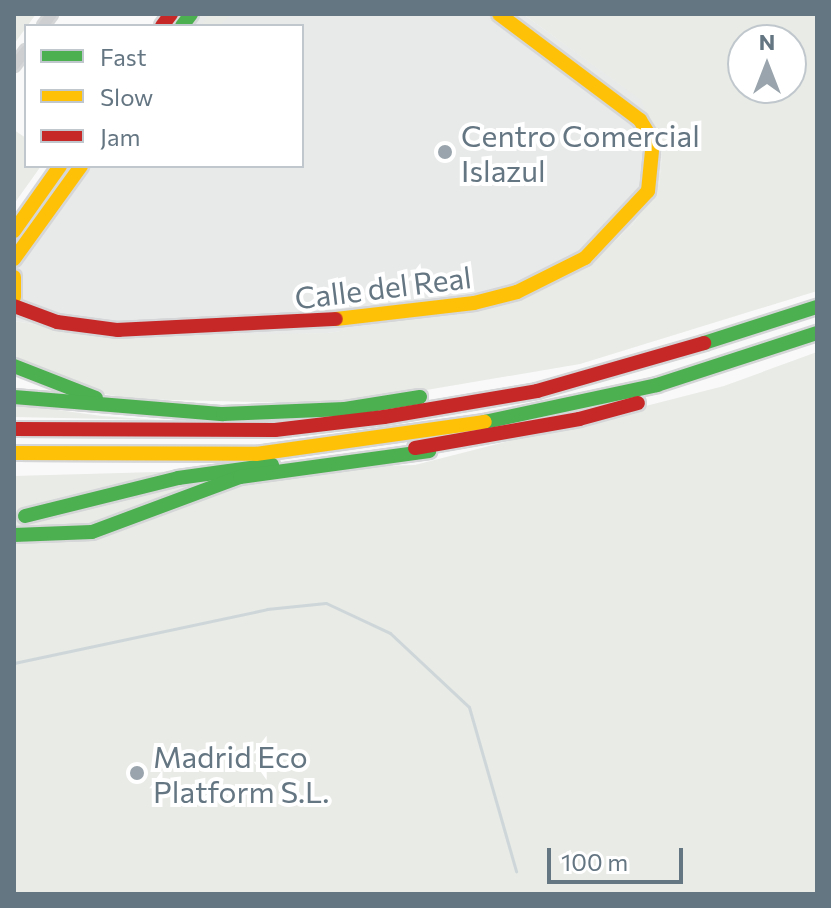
<!DOCTYPE html>
<style>
body{margin:0}
#map{position:relative;width:831px;height:908px;overflow:hidden;background:#f9f9f9;font-family:Commissioner,sans-serif}
div>[style]{position:absolute}
.built>*{inset:0;background:#e8e9e9}
.green>*{inset:0;background:#e8ebe6}
.stream>*{height:3px;margin:-1.5px;padding:0 1.5px;transform-origin:1.5px;border-radius:1.5px;background:#ced6d9}
.roads{filter:drop-shadow(2px 0 #d5d6d7) drop-shadow(-2px 0 #d5d6d7) drop-shadow(0 2px #d5d6d7) drop-shadow(0 -2px #d5d6d7)}
.street>*{height:10px;margin:-5px;padding:0 5px;transform-origin:5px;border-radius:5px;background:#cecfd0}
.fast>*{height:14px;margin:-7px;padding:0 7px;transform-origin:7px;border-radius:7px;background:#4caf50}
.slow>*{height:14px;margin:-7px;padding:0 7px;transform-origin:7px;border-radius:7px;background:#ffc107}
.jam>*{height:14px;margin:-7px;padding:0 7px;transform-origin:7px;border-radius:7px;background:#c62828}
.dots>*{width:22px;height:22px;translate:-50% -50%;box-sizing:border-box;border:4px solid #fff;border-radius:50%}
span{translate:-50% -50%;white-space:nowrap;text-align:center;line-height:1.15;-webkit-text-stroke:8px #fff;paint-order:stroke}
.poi-label{font-size:30px;color:#657683}
.left{translate:0 -50%;text-align:left}
.street-label{font-size:30px;color:#657683}
.frame{position:absolute;inset:0;border:16px solid #657683;pointer-events:none}
.legend{position:absolute;left:24px;top:24px;width:280px;height:144px;box-sizing:border-box;background:#fff;border:2px solid #c1c8cd;margin:0;padding:10px 14px;list-style:none;font-size:24px;color:#657683}
.legend li{display:flex;align-items:center;gap:16px;height:40px}
.legend b{width:40px;border:2px solid #c1c8cd}
.north{position:absolute;left:727px;top:24px;width:80px;height:80px;box-sizing:border-box;background:#fff;border:2px solid #c1c8cd;border-radius:50%;rotate:0deg;font-size:22px;font-weight:700;line-height:32px;text-align:center;color:#657683}
.north::after{content:'';display:block;margin:auto;width:28px;height:36px;background:#99a4ac;clip-path:polygon(50% 0,100% 100%,50% 72%,0 100%)}
.scale{position:absolute;left:547px;top:848px;width:136px;height:36px;box-sizing:border-box;border:4px solid #657683;border-top:0;padding-left:10px;font-size:24px;line-height:28px;white-space:nowrap;color:#657683;-webkit-text-stroke:6px #fff;paint-order:stroke}
</style>
<div id="map">
<div class="built">
<div style="clip-path:polygon(184px 14px,523px 14px,642px 100px,662px 154px,659px 187px,632px 225px,584px 269px,515px 301px,463px 313px,328px 333px,198px 337px,110px 336px,14px 321px,14px 251px,75px 166px,302px 166px,302px 26px,175px 26px)"></div>
</div>
<div class="green">
<div style="clip-path:polygon(14px 14px,36px 14px,14px 44px)"></div>
<div style="clip-path:polygon(209px 14px,232px 14px,219px 26px,201px 26px)"></div>
<div style="clip-path:polygon(evenodd,523px 14px,817px 14px,817px 291px,580px 364px,344px 404px,132px 399px,105px 394px,14px 359px,14px 321px,110px 336px,328px 333px,515px 301px,584px 269px,632px 225px,659px 187px,662px 154px,641px 100px,523px 14px,743px 40px,791px 40px,791px 88px,743px 88px,743px 40px)"></div>
<div style="clip-path:polygon(14px 130px,26px 138px,26px 166px,41px 166px,14px 204px)"></div>
<div style="clip-path:polygon(817px 352px,817px 894px,14px 894px,14px 476px,415px 465px,724px 386px)"></div>
<div style="clip-path:polygon(14px 404px,102px 416px,159px 420px,14px 417px)"></div>
</div>
<div class="stream">
<div style="left:14px;top:663px;width:259px;rotate:-12deg"></div>
<div style="left:267px;top:609px;width:59px;rotate:-5.8deg"></div>
<div style="left:326px;top:603px;width:71px;rotate:25.1deg"></div>
<div style="left:390px;top:633px;width:108px;rotate:43.1deg"></div>
<div style="left:469px;top:707px;width:171px;rotate:74deg"></div>
</div>
<div class="roads">
<div class="street">
<div style="left:43px;top:26px;width:15px;rotate:-53deg"></div>
<div style="left:14px;top:66px;width:20px;rotate:-53deg"></div>
</div>
<div class="fast">
<div style="left:182px;top:26px;width:15px;rotate:-53deg"></div>
<div style="left:704px;top:343px;width:119px;rotate:-17.7deg"></div>
<div style="left:14px;top:366px;width:88px;rotate:21.3deg"></div>
<div style="left:14px;top:397px;width:210px;rotate:4.7deg"></div>
<div style="left:223px;top:414px;width:122px;rotate:-2.3deg"></div>
<div style="left:345px;top:409px;width:76px;rotate:-9.1deg"></div>
<div style="left:485px;top:422px;width:176px;rotate:-12.1deg"></div>
<div style="left:657px;top:385px;width:168px;rotate:-18deg"></div>
<div style="left:25px;top:516px;width:158px;rotate:-13.9deg"></div>
<div style="left:178px;top:478px;width:95px;rotate:-7.9deg"></div>
<div style="left:14px;top:535px;width:78px;rotate:-2.2deg"></div>
<div style="left:92px;top:532px;width:158px;rotate:-20.4deg"></div>
<div style="left:240px;top:477px;width:191px;rotate:-7.8deg"></div>
</div>
<div class="slow">
<div style="left:14px;top:231px;width:80px;rotate:-54.7deg"></div>
<div style="left:14px;top:259px;width:115px;rotate:-54.2deg"></div>
<div style="left:14px;top:277px;width:20px;rotate:90deg"></div>
<div style="left:336px;top:319px;width:139px;rotate:-6.6deg"></div>
<div style="left:474px;top:303px;width:44px;rotate:-14.3deg"></div>
<div style="left:517px;top:292px;width:76px;rotate:-26.6deg"></div>
<div style="left:585px;top:258px;width:92px;rotate:-46.8deg"></div>
<div style="left:648px;top:191px;width:50px;rotate:-84.3deg"></div>
<div style="left:653px;top:141px;width:25px;rotate:-122deg"></div>
<div style="left:640px;top:120px;width:176px;rotate:-143.1deg"></div>
<div style="left:14px;top:453px;width:242px;rotate:0.2deg"></div>
<div style="left:256px;top:454px;width:231px;rotate:-8deg"></div>
</div>
<div class="jam">
<div style="left:162px;top:26px;width:15px;rotate:-53deg"></div>
<div style="left:14px;top:306px;width:46px;rotate:20.4deg"></div>
<div style="left:57px;top:322px;width:62px;rotate:7.5deg"></div>
<div style="left:118px;top:330px;width:218px;rotate:-2.9deg"></div>
<div style="left:14px;top:429px;width:261px;rotate:0.2deg"></div>
<div style="left:275px;top:430px;width:110px;rotate:-6.8deg"></div>
<div style="left:384px;top:417px;width:155px;rotate:-9.6deg"></div>
<div style="left:537px;top:391px;width:174px;rotate:-16deg"></div>
<div style="left:415px;top:448px;width:167px;rotate:-10deg"></div>
<div style="left:579px;top:419px;width:61px;rotate:-15.2deg"></div>
</div>
</div>
<div class="dots">
<div style="left:445px;top:152px;background:#99a4ac"></div>
<div style="left:137px;top:773px;background:#99a4ac"></div>
</div>
<div class="poi-label">
<span class="left" style="left:461px;top:152px">Centro Comercial<br>Islazul</span>
<span class="left" style="left:153px;top:773px">Madrid Eco<br>Platform S.L.</span>
</div>
<div class="street-label">
<span style="left:383px;top:287px;rotate:-7deg">Calle del Real</span>
</div>
<div class="frame"></div>
<ul class="legend">
<li><b style="height:10px;background:#4caf50"></b>Fast</li>
<li><b style="height:10px;background:#ffc107"></b>Slow</li>
<li><b style="height:10px;background:#c62828"></b>Jam</li>
</ul>
<div class="north">N</div>
<div class="scale">100 m</div>
</div>
